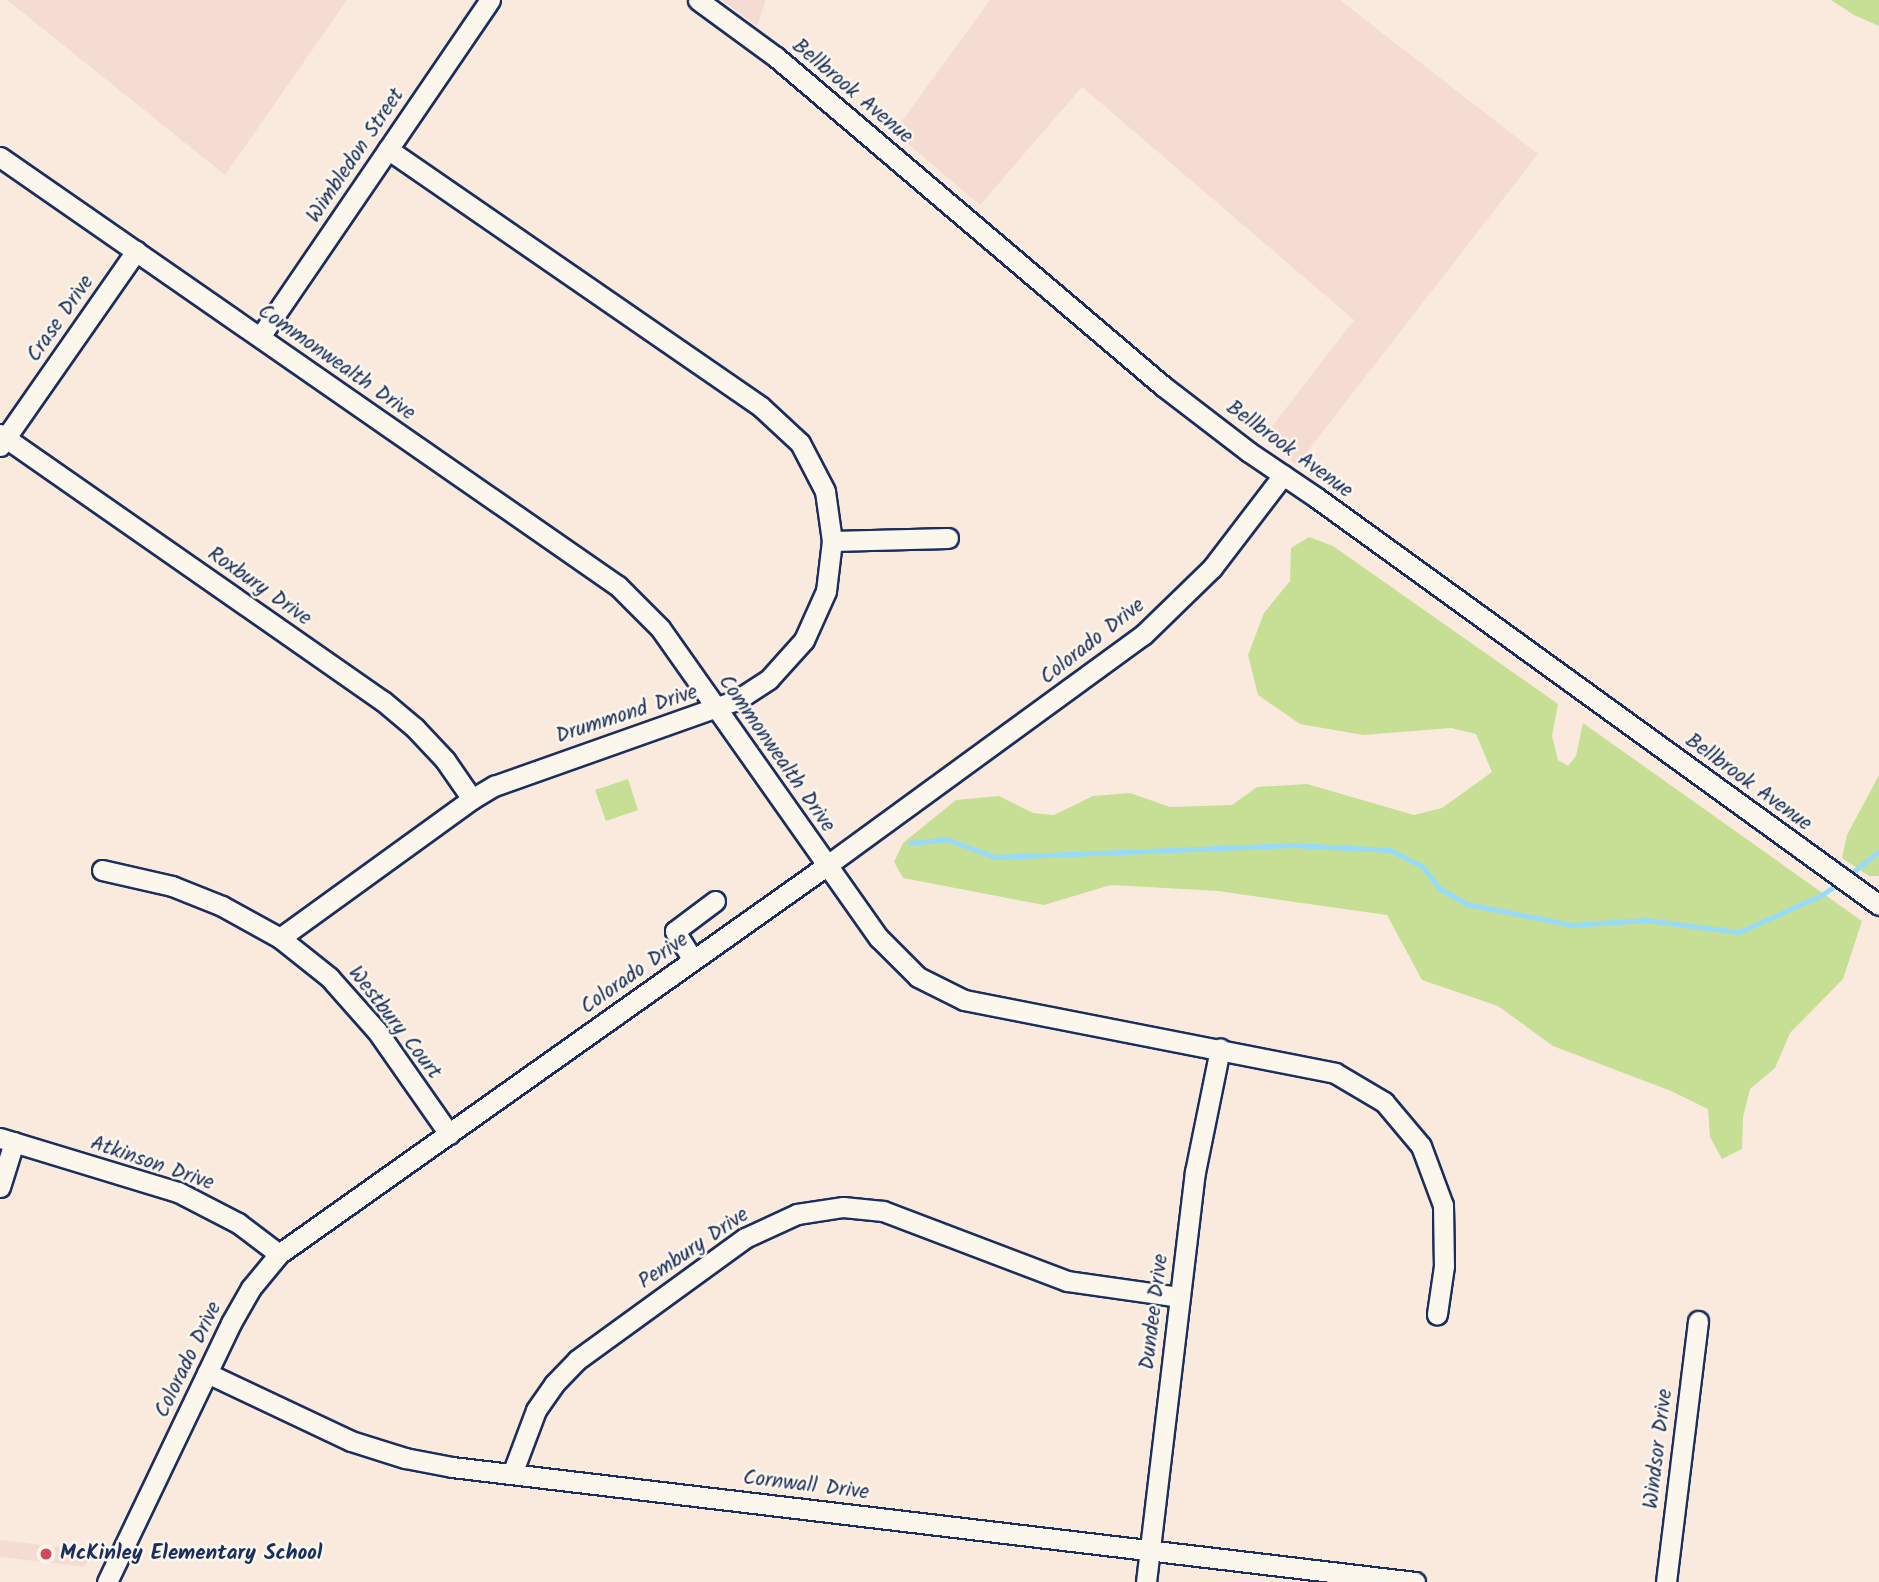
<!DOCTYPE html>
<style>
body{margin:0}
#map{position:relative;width:1879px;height:1582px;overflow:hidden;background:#faeade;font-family:Kalam,sans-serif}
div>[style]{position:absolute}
.built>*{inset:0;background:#f5dcd2}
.green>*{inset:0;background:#c6df95}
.stream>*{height:5px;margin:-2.5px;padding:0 2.5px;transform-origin:2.5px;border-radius:2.5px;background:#97dbf9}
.roads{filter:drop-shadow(2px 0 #1b2f5e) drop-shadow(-2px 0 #1b2f5e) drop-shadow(0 2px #1b2f5e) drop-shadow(0 -2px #1b2f5e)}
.minor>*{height:19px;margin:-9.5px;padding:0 9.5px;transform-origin:9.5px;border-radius:9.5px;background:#fbf7ec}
.dots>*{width:19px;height:19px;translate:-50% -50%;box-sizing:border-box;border:4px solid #fbf7ec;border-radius:50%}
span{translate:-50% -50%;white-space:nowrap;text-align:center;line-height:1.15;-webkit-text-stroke:5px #fbf7ec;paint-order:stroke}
.street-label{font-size:21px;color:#1b2f5e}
.poi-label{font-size:21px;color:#1b2f5e;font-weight:700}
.left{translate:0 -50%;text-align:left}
</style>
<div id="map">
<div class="built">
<div style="clip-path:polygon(7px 0,347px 0,225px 175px)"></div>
<div style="clip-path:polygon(722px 0,766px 0,757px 26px)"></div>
<div style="clip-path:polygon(990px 0,1340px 0,1538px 154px,1297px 465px,1263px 438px,1354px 320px,1082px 87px,980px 205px,894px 132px)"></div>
<div style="clip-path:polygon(0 1540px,93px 1551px,85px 1567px,0 1557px)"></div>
</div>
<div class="green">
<div style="clip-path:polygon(1831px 0,1879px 0,1879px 26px,1854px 15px)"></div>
<div style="clip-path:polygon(1309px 537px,1333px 546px,1558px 704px,1552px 736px,1558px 760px,1568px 766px,1576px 756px,1583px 723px,1862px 921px,1843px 979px,1790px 1033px,1775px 1068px,1750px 1089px,1743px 1117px,1742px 1149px,1722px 1159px,1710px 1137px,1708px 1109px,1671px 1091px,1553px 1046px,1498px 1006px,1422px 980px,1387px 915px,1218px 891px,1111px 885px,1044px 905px,903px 878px,894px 862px,903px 843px,956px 800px,999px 796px,1033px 813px,1054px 815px,1093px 796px,1130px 793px,1170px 807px,1232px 805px,1257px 787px,1307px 784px,1414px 815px,1442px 808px,1492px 772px,1476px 734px,1451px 728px,1363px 735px,1300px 724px,1258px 695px,1248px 655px,1264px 613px,1290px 581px,1291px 548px)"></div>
<div style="clip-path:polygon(1879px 775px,1879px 876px,1869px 876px,1842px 858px,1847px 835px)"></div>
<div style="clip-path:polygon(628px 779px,638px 810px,606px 821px,595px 790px)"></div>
</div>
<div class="stream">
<div style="left:910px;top:843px;width:36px;rotate:-6deg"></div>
<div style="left:946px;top:839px;width:52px;rotate:20.2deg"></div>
<div style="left:995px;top:857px;width:297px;rotate:-2.3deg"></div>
<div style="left:1292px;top:845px;width:98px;rotate:2.9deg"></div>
<div style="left:1390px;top:850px;width:36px;rotate:27deg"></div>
<div style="left:1422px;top:866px;width:29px;rotate:52deg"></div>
<div style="left:1440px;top:889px;width:31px;rotate:29deg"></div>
<div style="left:1467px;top:904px;width:107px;rotate:11.3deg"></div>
<div style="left:1572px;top:925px;width:74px;rotate:-3.9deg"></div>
<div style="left:1646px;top:920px;width:94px;rotate:7.4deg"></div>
<div style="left:1739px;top:932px;width:89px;rotate:-24deg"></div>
<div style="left:1820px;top:896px;width:23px;rotate:-34deg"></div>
<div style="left:1847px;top:877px;width:41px;rotate:-39.1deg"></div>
</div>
<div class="roads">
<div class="minor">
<div style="left:698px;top:0;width:97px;rotate:36.2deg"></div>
<div style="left:776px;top:57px;width:508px;rotate:40.37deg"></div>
<div style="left:1163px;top:386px;width:108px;rotate:37.5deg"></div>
<div style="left:1249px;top:452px;width:82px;rotate:34.1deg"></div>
<div style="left:1317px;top:498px;width:694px;rotate:35.91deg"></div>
<div style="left:0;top:157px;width:752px;rotate:34.77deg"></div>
<div style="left:618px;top:586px;width:59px;rotate:45deg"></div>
<div style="left:660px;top:628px;width:380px;rotate:54.8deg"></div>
<div style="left:879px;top:938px;width:55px;rotate:45deg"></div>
<div style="left:918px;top:977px;width:51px;rotate:26.6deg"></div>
<div style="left:964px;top:1000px;width:378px;rotate:11.1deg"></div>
<div style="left:1335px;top:1073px;width:57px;rotate:30.6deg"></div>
<div style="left:1384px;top:1102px;width:57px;rotate:49.9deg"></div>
<div style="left:1421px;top:1146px;width:63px;rotate:69.6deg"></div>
<div style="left:1443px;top:1205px;width:61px;rotate:89.1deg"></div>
<div style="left:1444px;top:1266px;width:49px;rotate:98.3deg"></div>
<div style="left:260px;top:337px;width:408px;rotate:-55.7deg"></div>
<div style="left:0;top:434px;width:467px;rotate:34.9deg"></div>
<div style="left:383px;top:701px;width:42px;rotate:40.2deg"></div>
<div style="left:415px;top:728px;width:44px;rotate:46.8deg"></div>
<div style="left:445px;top:760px;width:47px;rotate:55.3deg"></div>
<div style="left:0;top:446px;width:238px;rotate:-55.1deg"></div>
<div style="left:832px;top:541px;width:116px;rotate:-1.5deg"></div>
<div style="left:102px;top:870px;width:72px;rotate:12.9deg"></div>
<div style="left:172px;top:886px;width:54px;rotate:21.8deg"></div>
<div style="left:222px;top:906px;width:66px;rotate:28.9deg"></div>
<div style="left:280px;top:938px;width:63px;rotate:38.5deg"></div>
<div style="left:329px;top:977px;width:72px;rotate:48.4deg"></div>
<div style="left:377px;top:1031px;width:126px;rotate:55deg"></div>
<div style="left:280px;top:938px;width:237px;rotate:-35.9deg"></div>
<div style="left:472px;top:799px;width:26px;rotate:-31deg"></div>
<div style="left:494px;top:786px;width:258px;rotate:-19.5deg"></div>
<div style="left:737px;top:700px;width:38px;rotate:-33deg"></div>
<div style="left:769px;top:679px;width:52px;rotate:-48.1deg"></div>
<div style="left:804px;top:640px;width:54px;rotate:-65.8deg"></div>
<div style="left:826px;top:591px;width:50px;rotate:-83.2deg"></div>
<div style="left:832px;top:541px;width:50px;rotate:-98deg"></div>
<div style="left:825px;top:491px;width:54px;rotate:-117.5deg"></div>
<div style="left:800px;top:443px;width:54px;rotate:-137.2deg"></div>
<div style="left:760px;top:406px;width:452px;rotate:-145.4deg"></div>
<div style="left:693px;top:960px;width:34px;rotate:-122deg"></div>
<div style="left:675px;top:931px;width:50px;rotate:-36.9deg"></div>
<div style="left:0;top:1138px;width:186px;rotate:16.9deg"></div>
<div style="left:178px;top:1192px;width:68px;rotate:27.3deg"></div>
<div style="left:238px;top:1223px;width:51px;rotate:37.1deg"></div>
<div style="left:0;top:1187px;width:47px;rotate:-72.7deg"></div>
<div style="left:207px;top:1373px;width:159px;rotate:25.3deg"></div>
<div style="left:351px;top:1441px;width:57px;rotate:17.5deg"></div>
<div style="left:405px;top:1458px;width:48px;rotate:10.8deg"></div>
<div style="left:452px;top:1467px;width:970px;rotate:6.81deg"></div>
<div style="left:512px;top:1474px;width:68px;rotate:-69.4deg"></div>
<div style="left:536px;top:1410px;width:32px;rotate:-55deg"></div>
<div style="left:554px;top:1384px;width:33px;rotate:-46deg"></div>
<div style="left:577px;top:1360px;width:208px;rotate:-36deg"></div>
<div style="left:745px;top:1238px;width:57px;rotate:-24.8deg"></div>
<div style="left:797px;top:1214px;width:47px;rotate:-8.7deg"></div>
<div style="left:843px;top:1207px;width:40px;rotate:5.7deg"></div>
<div style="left:883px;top:1211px;width:197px;rotate:20.8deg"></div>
<div style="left:1067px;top:1281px;width:114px;rotate:8.1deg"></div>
<div style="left:107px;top:1582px;width:287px;rotate:-64.4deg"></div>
<div style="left:231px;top:1323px;width:40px;rotate:-60.3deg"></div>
<div style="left:251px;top:1288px;width:44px;rotate:-50.5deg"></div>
<div style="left:279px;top:1254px;width:671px;rotate:-35.35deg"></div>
<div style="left:826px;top:866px;width:392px;rotate:-36.1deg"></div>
<div style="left:1143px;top:635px;width:96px;rotate:-44.2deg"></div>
<div style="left:1212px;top:568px;width:117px;rotate:-52.6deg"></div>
<div style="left:1146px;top:1582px;width:413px;rotate:-83.2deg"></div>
<div style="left:1195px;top:1172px;width:126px;rotate:-78.5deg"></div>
<div style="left:1666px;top:1582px;width:263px;rotate:-83deg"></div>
</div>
</div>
<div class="dots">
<div style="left:46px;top:1554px;background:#d1495b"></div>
</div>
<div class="street-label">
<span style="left:852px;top:92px;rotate:40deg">Bellbrook Avenue</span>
<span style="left:356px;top:156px;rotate:-56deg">Wimbledon Street</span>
<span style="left:61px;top:319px;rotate:-55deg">Crase Drive</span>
<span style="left:336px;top:363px;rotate:35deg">Commonwealth Drive</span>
<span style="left:1289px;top:450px;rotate:36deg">Bellbrook Avenue</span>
<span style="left:259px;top:587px;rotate:35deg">Roxbury Drive</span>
<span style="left:1093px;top:642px;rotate:-38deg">Colorado Drive</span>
<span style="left:627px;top:715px;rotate:-18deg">Drummond Drive</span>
<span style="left:776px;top:754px;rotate:55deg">Commonwealth Drive</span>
<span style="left:1748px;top:783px;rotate:36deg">Bellbrook Avenue</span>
<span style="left:635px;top:974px;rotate:-35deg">Colorado Drive</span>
<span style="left:394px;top:1023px;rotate:52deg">Westbury Court</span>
<span style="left:152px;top:1164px;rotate:19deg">Atkinson Drive</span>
<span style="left:694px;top:1249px;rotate:-34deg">Pembury Drive</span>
<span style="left:1155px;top:1312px;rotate:-83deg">Dundee Drive</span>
<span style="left:189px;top:1360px;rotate:-64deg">Colorado Drive</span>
<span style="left:1659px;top:1449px;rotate:-83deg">Windsor Drive</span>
<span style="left:806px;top:1486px;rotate:7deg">Cornwall Drive</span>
</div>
<div class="poi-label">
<span class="left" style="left:60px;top:1554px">McKinley Elementary School</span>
</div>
</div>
